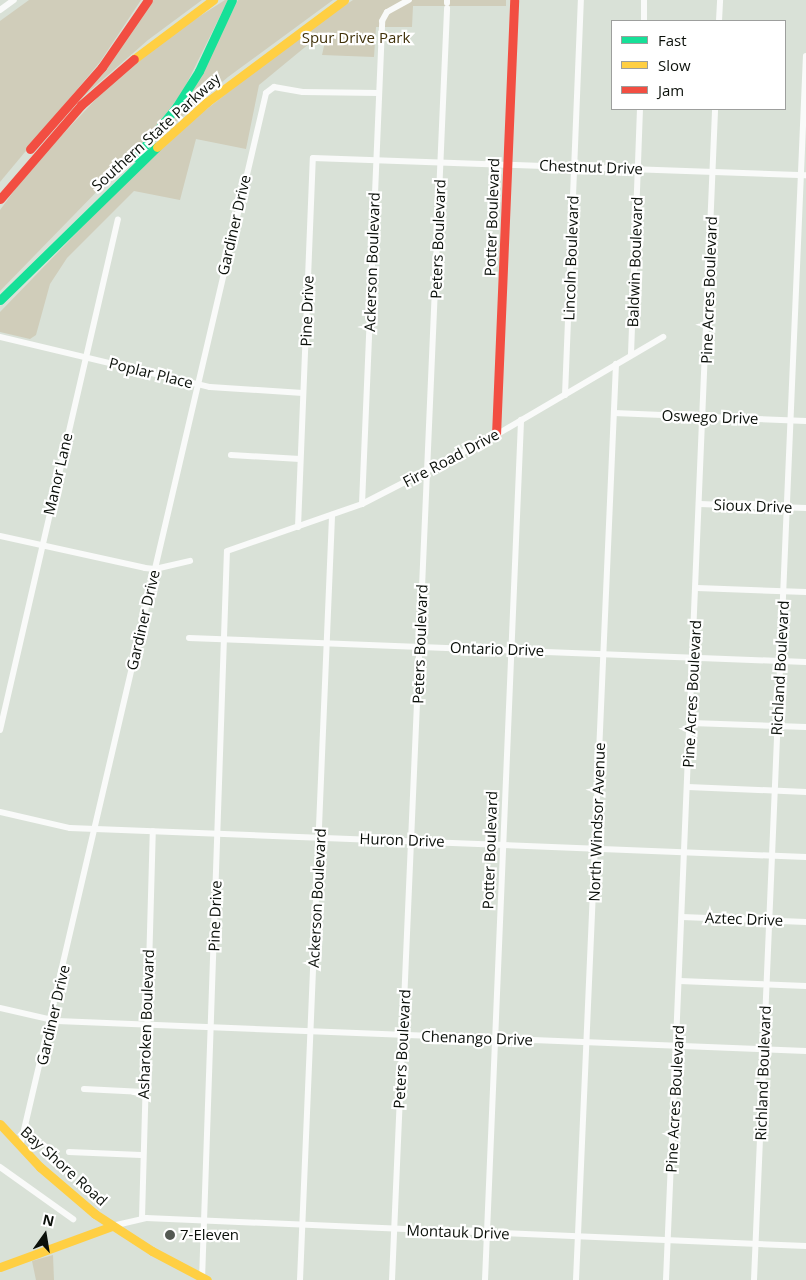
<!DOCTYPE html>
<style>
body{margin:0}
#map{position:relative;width:806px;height:1280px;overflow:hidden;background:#d9e1d7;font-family:"Open Sans",sans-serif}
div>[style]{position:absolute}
.green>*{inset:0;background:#d0cdba}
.street>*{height:6px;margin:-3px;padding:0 3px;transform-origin:3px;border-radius:3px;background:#f9faf9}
.fast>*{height:9px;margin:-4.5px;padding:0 4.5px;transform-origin:4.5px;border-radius:4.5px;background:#16e098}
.slow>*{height:9px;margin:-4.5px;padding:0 4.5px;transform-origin:4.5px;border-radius:4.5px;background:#ffcf43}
.jam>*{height:9px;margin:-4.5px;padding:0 4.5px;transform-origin:4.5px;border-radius:4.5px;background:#f24e42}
.dots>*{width:14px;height:14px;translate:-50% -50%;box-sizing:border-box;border:2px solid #fff;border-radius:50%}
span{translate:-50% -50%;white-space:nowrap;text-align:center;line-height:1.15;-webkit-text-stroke:4.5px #fff;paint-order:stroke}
.park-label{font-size:15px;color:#41320a}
.street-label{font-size:15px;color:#0b100a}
.poi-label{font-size:15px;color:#0b100a}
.left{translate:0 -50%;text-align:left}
.legend{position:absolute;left:611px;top:20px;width:175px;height:90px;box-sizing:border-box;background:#fff;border:1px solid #9d9f9d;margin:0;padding:6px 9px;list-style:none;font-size:15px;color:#0b100a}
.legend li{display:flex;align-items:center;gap:10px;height:25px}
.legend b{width:25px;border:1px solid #9d9f9d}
.north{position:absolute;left:20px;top:1210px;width:50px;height:50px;-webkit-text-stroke:4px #fff;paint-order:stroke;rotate:13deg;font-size:14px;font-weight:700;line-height:20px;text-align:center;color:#0b100a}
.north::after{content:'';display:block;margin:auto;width:18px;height:22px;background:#0b100a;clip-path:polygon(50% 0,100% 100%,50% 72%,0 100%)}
</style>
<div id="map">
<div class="green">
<div style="clip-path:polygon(29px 0,141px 0,100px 62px,0 182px,0 21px)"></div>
<div style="clip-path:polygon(151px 0,202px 0,148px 40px,77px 102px)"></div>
<div style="clip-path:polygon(225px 0,228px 0,183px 91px,144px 143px,0 291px,0 210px,30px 169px,115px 79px,164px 39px)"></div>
<div style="clip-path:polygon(238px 0,333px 0,228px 77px,165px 131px,206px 64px)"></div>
<div style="clip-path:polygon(353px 0,506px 0,506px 6px,413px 6px,412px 27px,376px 27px,374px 57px,322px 55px,327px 33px,310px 43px,259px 85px,246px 149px,196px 139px,180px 200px,134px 191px,67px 258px,50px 284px,36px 335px,30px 339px,0 332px,0 312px,130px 178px,203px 112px,310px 28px)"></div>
<div style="clip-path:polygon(53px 1255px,54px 1280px,36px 1280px,32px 1261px)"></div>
</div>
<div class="street">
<div style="left:447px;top:3px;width:3px;rotate:-90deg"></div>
<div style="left:0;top:10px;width:17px;rotate:-36deg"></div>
<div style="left:644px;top:21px;width:21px;rotate:-90deg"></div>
<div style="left:719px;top:21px;width:21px;rotate:-87deg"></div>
<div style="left:0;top:337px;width:216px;rotate:13.4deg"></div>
<div style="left:210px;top:387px;width:93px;rotate:3.7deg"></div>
<div style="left:631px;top:354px;width:245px;rotate:-87.9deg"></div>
<div style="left:565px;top:395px;width:395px;rotate:-87.7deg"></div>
<div style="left:614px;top:413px;width:192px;rotate:2.4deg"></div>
<div style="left:231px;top:455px;width:69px;rotate:3.3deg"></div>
<div style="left:362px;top:504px;width:483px;rotate:-87.6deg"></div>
<div style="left:382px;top:21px;width:10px;rotate:-61deg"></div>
<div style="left:387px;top:12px;width:25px;rotate:-29deg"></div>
<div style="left:700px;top:504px;width:106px;rotate:2.2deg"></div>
<div style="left:298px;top:527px;width:369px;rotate:-87.7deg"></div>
<div style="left:313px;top:158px;width:493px;rotate:2deg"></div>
<div style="left:0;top:536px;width:148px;rotate:12.4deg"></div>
<div style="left:145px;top:568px;width:10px;rotate:6deg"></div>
<div style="left:155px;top:569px;width:36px;rotate:-13deg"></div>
<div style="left:697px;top:588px;width:109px;rotate:2.1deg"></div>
<div style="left:189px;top:638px;width:617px;rotate:2.23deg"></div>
<div style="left:691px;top:723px;width:115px;rotate:2deg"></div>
<div style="left:0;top:730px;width:524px;rotate:-77deg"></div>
<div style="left:688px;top:787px;width:118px;rotate:2.4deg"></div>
<div style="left:0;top:812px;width:72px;rotate:12.9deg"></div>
<div style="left:70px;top:828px;width:737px;rotate:2.26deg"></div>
<div style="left:682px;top:917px;width:124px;rotate:2.3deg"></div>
<div style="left:680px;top:981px;width:126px;rotate:2.3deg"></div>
<div style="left:0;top:1008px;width:58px;rotate:12.8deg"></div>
<div style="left:57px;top:1021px;width:750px;rotate:2.29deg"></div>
<div style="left:84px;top:1089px;width:60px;rotate:2.9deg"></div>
<div style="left:20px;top:1147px;width:1082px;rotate:-76.86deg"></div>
<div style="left:266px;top:93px;width:10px;rotate:-37deg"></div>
<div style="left:274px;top:87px;width:29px;rotate:10deg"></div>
<div style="left:303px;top:92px;width:76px;rotate:0.8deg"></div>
<div style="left:69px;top:1152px;width:72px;rotate:2.4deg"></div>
<div style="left:0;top:1167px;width:90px;rotate:35.5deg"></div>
<div style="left:142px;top:1218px;width:387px;rotate:-88.4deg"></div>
<div style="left:112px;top:1226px;width:35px;rotate:-13deg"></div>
<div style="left:146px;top:1218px;width:661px;rotate:2.43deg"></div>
<div style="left:202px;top:1280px;width:729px;rotate:-88.04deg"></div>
<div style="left:227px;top:551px;width:143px;rotate:-19.2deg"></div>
<div style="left:362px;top:504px;width:151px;rotate:-27.2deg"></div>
<div style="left:496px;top:435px;width:194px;rotate:-30.4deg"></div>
<div style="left:300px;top:1280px;width:766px;rotate:-87.6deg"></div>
<div style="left:392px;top:1280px;width:1273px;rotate:-87.52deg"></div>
<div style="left:485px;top:1280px;width:861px;rotate:-87.6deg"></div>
<div style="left:576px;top:1280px;width:917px;rotate:-87.5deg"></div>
<div style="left:666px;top:1280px;width:1172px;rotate:-87.6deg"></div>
<div style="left:754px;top:1280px;width:1225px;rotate:-87.57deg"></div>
</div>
<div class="fast">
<div style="left:136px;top:157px;width:65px;rotate:-51.2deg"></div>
<div style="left:177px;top:106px;width:41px;rotate:-57.8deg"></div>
<div style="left:199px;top:71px;width:78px;rotate:-65.1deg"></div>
<div style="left:0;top:300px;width:219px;rotate:-44.3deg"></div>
</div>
<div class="slow">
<div style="left:134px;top:59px;width:99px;rotate:-36.8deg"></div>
<div style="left:157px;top:147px;width:67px;rotate:-42deg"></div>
<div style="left:207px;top:102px;width:171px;rotate:-36.7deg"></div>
<div style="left:0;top:1124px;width:59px;rotate:47.1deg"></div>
<div style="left:40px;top:1167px;width:72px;rotate:40.5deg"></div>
<div style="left:95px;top:1214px;width:68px;rotate:33deg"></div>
<div style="left:152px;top:1251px;width:62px;rotate:27.8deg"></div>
<div style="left:0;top:1267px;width:119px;rotate:-20.1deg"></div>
</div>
<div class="jam">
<div style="left:30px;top:149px;width:109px;rotate:-48.7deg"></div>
<div style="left:102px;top:67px;width:81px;rotate:-55.5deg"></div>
<div style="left:0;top:199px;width:124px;rotate:-49.2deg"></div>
<div style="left:81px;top:105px;width:70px;rotate:-41deg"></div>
<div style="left:496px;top:435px;width:435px;rotate:-87.6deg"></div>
</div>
<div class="dots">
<div style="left:170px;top:1235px;background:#535952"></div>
</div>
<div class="park-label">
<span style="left:356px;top:38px">Spur Drive Park</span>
</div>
<div class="street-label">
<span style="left:156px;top:132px;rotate:-42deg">Southern State Parkway</span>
<span style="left:591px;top:167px;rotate:2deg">Chestnut Drive</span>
<span style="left:492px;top:217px;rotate:-88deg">Potter Boulevard</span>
<span style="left:234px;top:225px;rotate:-77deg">Gardiner Drive</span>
<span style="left:438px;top:239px;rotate:-88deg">Peters Boulevard</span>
<span style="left:571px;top:258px;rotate:-88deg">Lincoln Boulevard</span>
<span style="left:372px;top:262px;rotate:-88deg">Ackerson Boulevard</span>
<span style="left:635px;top:262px;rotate:-88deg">Baldwin Boulevard</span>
<span style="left:709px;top:290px;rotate:-88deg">Pine Acres Boulevard</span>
<span style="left:307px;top:311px;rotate:-88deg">Pine Drive</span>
<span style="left:151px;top:373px;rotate:14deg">Poplar Place</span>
<span style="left:710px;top:417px;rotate:2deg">Oswego Drive</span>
<span style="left:451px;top:458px;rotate:-28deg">Fire Road Drive</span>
<span style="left:58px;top:474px;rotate:-77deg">Manor Lane</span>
<span style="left:753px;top:506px;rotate:2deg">Sioux Drive</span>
<span style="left:143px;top:620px;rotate:-77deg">Gardiner Drive</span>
<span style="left:420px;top:644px;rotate:-88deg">Peters Boulevard</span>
<span style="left:497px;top:649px;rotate:2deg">Ontario Drive</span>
<span style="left:780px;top:668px;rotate:-87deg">Richland Boulevard</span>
<span style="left:692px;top:694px;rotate:-87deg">Pine Acres Boulevard</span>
<span style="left:597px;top:822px;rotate:-88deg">North Windsor Avenue</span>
<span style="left:402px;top:840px;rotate:2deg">Huron Drive</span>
<span style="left:490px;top:850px;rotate:-88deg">Potter Boulevard</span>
<span style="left:317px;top:898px;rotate:-87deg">Ackerson Boulevard</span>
<span style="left:215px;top:916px;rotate:-88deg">Pine Drive</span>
<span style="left:744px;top:919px;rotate:2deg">Aztec Drive</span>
<span style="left:53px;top:1015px;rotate:-77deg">Gardiner Drive</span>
<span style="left:146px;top:1024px;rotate:-88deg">Asharoken Boulevard</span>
<span style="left:477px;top:1038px;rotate:2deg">Chenango Drive</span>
<span style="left:402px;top:1049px;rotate:-87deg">Peters Boulevard</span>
<span style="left:763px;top:1073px;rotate:-88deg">Richland Boulevard</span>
<span style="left:675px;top:1099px;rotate:-87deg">Pine Acres Boulevard</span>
<span style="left:64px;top:1166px;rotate:42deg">Bay Shore Road</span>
<span style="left:458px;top:1232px;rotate:2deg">Montauk Drive</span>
</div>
<div class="poi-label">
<span class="left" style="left:180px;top:1235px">7-Eleven</span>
</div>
<ul class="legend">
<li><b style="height:6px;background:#16e098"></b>Fast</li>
<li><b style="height:6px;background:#ffcf43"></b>Slow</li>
<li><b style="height:6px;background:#f24e42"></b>Jam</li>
</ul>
<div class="north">N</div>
</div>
